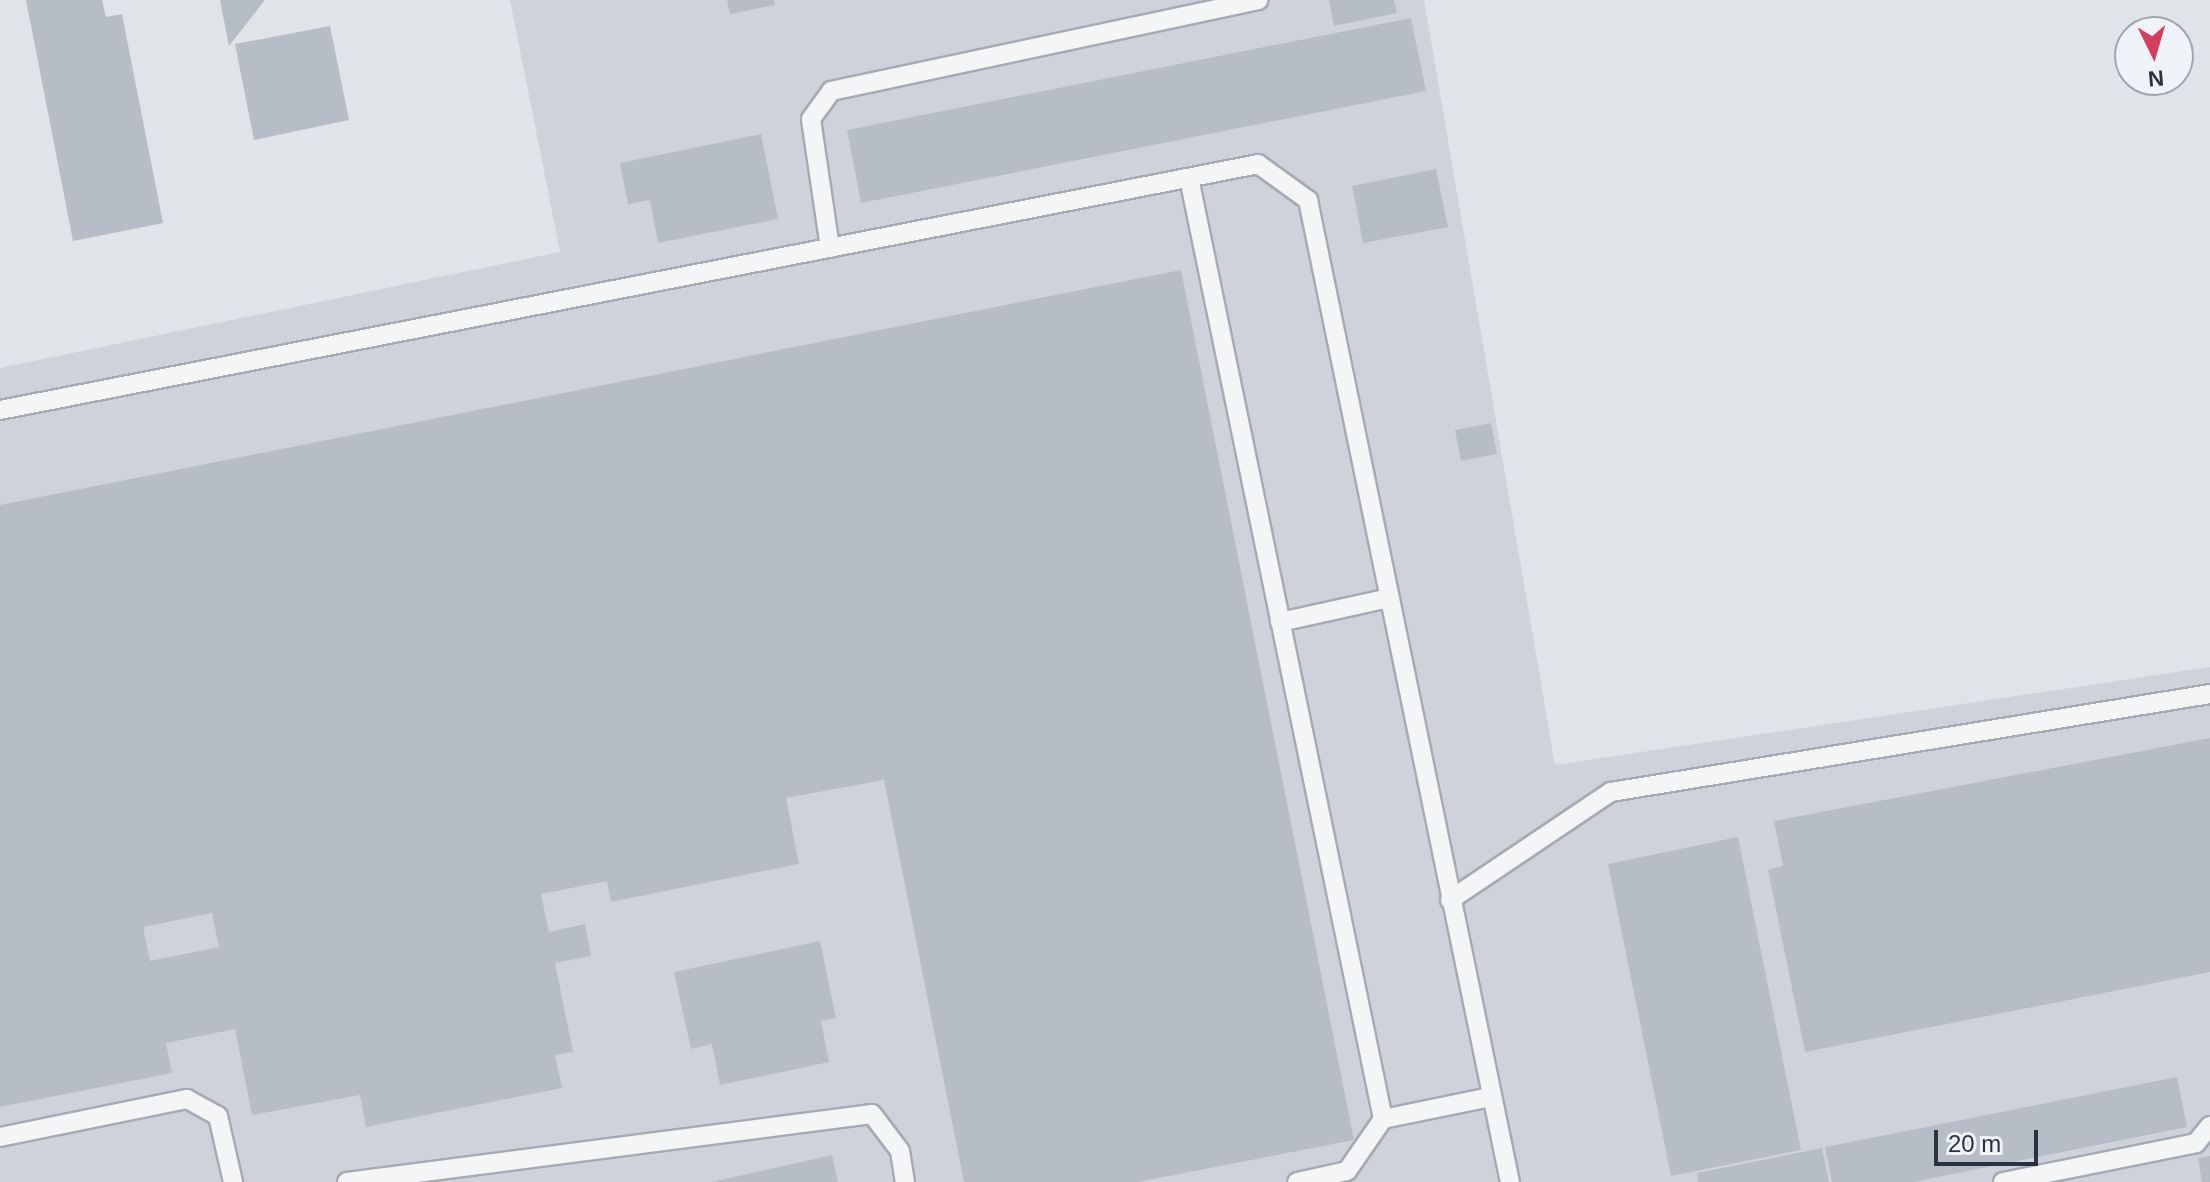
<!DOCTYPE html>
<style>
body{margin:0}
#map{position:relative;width:2210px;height:1182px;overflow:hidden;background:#e0e4e9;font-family:Helvetica,sans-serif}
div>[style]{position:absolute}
.built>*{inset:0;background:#ced3db}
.building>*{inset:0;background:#b7bdc6}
.roads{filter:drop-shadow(2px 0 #a5abb3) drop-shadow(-2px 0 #a5abb3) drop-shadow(0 2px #a5abb3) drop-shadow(0 -2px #a5abb3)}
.lane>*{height:18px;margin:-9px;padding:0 9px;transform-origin:9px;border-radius:9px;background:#f3f5f7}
span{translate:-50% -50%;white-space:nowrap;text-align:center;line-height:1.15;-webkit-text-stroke:6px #eff3f7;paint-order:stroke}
.north{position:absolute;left:2114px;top:16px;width:80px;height:80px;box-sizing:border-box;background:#eff3f7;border:2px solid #9fa6ae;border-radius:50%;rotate:175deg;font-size:22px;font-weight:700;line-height:32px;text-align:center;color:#283241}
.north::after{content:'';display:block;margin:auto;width:28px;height:36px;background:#d43f5d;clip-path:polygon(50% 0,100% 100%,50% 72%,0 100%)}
.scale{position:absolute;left:1934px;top:1130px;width:104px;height:36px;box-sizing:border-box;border:4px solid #283241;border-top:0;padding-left:10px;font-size:24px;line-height:28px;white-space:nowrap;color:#283241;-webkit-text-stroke:6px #eff3f7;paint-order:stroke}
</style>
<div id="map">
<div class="built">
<div style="clip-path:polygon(510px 0,1424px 0,1555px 765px,2210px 667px,2210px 1182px,0 1182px,0 368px,560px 252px)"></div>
</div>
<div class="building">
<div style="clip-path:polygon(26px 0,102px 0,106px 17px,122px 14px,163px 223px,73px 241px)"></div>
<div style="clip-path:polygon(220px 0,265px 0,229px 46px)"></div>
<div style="clip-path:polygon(727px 0,774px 0,775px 5px,730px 14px)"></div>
<div style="clip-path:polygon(1329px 0,1394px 0,1397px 13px,1334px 26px)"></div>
<div style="clip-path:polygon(1411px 18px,1426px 91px,861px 203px,847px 130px)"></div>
<div style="clip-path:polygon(330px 26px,349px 120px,254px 140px,235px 44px)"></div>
<div style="clip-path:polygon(761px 134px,778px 219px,658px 243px,650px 200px,628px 204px,620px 163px)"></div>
<div style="clip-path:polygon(1436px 169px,1448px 227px,1363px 243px,1352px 186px)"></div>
<div style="clip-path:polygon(evenodd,1181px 270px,1354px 1140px,1138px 1182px,964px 1182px,884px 780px,786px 798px,799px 864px,611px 902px,607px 881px,541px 894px,549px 932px,585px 924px,591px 956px,555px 963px,573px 1052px,555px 1055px,562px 1088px,366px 1127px,360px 1095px,252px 1115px,235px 1029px,166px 1043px,172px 1073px,0 1107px,0 505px,1181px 270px,212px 913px,219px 947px,150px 961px,143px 927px,212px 913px)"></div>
<div style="clip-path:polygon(1491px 423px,1497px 454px,1461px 461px,1455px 430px)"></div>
<div style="clip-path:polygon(2210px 738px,2210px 972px,1805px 1052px,1768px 870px,1783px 866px,1774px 821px)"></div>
<div style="clip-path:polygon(1738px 837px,1801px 1150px,1671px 1176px,1608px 864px)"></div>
<div style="clip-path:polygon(820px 941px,836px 1018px,821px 1021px,829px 1062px,720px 1085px,712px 1044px,691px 1049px,674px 972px)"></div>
<div style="clip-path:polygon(2177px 1077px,2187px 1127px,1913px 1182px,1832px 1182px,1825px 1147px)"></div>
<div style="clip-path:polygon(1822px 1148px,1829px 1182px,1698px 1182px,1697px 1173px)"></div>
<div style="clip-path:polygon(832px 1155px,838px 1182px,716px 1182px,716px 1181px)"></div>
<div style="clip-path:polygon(2210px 1156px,2210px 1182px,2202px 1182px,2198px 1158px)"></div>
</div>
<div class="roads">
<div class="lane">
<div style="left:1189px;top:178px;width:961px;rotate:78.35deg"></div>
<div style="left:1383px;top:1119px;width:63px;rotate:124.7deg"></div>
<div style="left:1347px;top:1171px;width:51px;rotate:167.6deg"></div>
<div style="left:830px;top:248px;width:130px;rotate:-98.4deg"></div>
<div style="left:811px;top:119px;width:34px;rotate:-54deg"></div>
<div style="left:831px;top:91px;width:437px;rotate:-12deg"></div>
<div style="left:0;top:410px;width:1282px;rotate:-11.06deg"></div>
<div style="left:1258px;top:164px;width:62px;rotate:35.8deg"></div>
<div style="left:1308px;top:200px;width:1003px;rotate:78.38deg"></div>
<div style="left:1280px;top:622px;width:112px;rotate:-12.4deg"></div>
<div style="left:1450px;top:900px;width:194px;rotate:-33.9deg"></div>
<div style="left:1611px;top:792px;width:607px;rotate:-9.29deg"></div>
<div style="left:1383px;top:1119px;width:109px;rotate:-11.6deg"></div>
<div style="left:0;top:1137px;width:191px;rotate:-11.5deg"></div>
<div style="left:187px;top:1099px;width:35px;rotate:29deg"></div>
<div style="left:218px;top:1116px;width:68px;rotate:77.2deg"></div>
<div style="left:347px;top:1182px;width:529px;rotate:-7.38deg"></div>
<div style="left:872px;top:1114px;width:46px;rotate:52.9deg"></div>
<div style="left:900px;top:1151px;width:31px;rotate:81deg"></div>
<div style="left:2003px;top:1182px;width:197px;rotate:-11.4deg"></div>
<div style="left:2196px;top:1143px;width:22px;rotate:-51deg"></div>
</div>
</div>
<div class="north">N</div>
<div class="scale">20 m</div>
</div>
